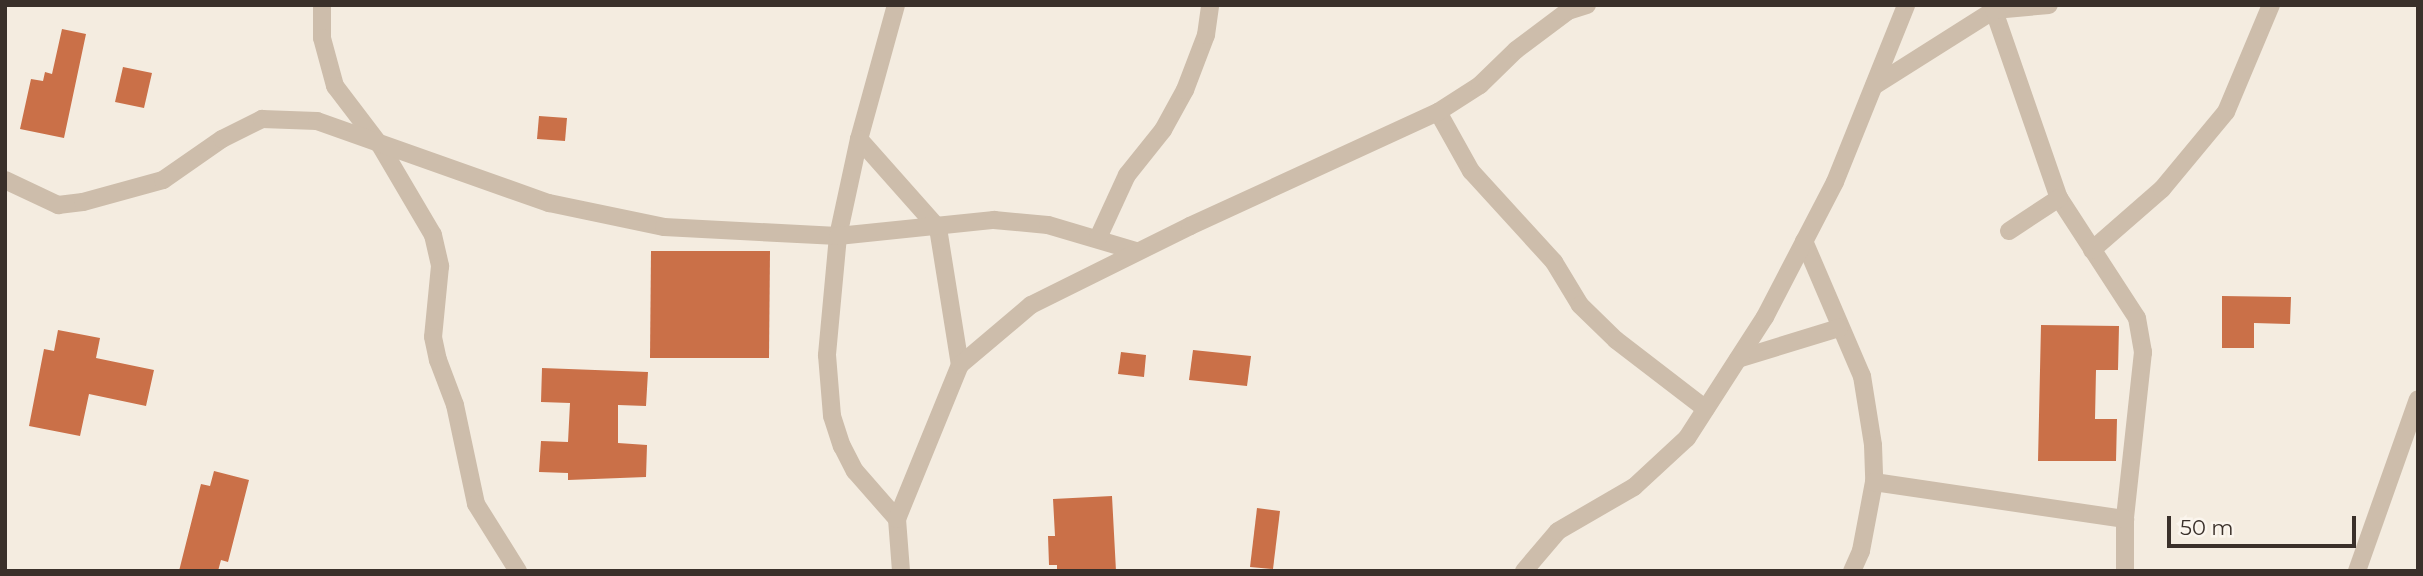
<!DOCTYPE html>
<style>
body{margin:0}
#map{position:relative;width:2423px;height:576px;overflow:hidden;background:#f4ece0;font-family:Montserrat,sans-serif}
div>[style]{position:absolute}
.building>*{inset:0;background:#ca7048}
.minor>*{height:18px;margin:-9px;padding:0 9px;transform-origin:9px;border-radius:9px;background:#cdbdab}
span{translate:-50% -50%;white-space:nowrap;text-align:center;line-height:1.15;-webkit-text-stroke:7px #fbf5ed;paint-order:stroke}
.frame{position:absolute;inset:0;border:7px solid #3a302a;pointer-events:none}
.scale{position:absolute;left:2167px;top:516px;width:189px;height:32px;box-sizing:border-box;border:4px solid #3a302a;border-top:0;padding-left:9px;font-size:21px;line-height:24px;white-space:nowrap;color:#3a302a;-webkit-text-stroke:5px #fbf5ed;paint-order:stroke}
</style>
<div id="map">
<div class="building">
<div style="clip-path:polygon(62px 29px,86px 34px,64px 138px,20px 129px,31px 79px,43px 81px,45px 72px,52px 74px)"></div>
<div style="clip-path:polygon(123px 67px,152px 73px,144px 108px,115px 102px)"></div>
<div style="clip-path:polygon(539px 116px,567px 118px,565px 141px,537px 139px)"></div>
<div style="clip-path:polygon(651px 251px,770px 251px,769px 358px,650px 358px)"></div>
<div style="clip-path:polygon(2222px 296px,2291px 297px,2290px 324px,2254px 323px,2254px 348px,2222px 348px)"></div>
<div style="clip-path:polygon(2041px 325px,2119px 326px,2118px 370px,2096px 370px,2095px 419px,2117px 419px,2116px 461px,2038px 461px)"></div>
<div style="clip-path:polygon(58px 330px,100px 338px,96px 358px,154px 370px,146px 406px,89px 394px,80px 436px,29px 426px,44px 349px,54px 351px)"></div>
<div style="clip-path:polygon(1193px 350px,1251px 356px,1247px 386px,1189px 380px)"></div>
<div style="clip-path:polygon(1121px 352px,1146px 355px,1144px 377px,1118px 374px)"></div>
<div style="clip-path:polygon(542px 368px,648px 372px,646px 406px,618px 405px,618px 443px,647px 445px,646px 477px,568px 480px,568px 473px,539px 472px,541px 441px,568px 442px,570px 403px,541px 402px)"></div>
<div style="clip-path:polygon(214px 471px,249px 480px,228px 562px,221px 560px,218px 571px,179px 571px,201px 484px,210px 486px)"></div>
<div style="clip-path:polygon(1112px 496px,1116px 571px,1057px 571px,1057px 565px,1049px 565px,1048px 536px,1055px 536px,1053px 499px)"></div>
<div style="clip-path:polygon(1257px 508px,1280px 511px,1273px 569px,1250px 567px)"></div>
</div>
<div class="minor">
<div style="left:322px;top:5px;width:33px;rotate:90deg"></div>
<div style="left:322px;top:38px;width:50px;rotate:74.8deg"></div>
<div style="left:335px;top:86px;width:74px;rotate:52.7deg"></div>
<div style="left:380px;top:145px;width:104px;rotate:59.5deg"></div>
<div style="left:433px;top:235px;width:32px;rotate:77deg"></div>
<div style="left:440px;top:266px;width:71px;rotate:95.6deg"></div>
<div style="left:433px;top:337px;width:24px;rotate:78deg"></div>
<div style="left:438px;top:360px;width:48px;rotate:69.3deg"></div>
<div style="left:455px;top:405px;width:101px;rotate:78deg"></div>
<div style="left:476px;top:504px;width:79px;rotate:57.9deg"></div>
<div style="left:896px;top:5px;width:139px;rotate:105.4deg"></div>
<div style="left:859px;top:139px;width:99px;rotate:102.2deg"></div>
<div style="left:838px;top:236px;width:120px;rotate:95.3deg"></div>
<div style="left:827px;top:355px;width:61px;rotate:85.3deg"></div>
<div style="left:832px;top:416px;width:32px;rotate:72deg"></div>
<div style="left:842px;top:446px;width:28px;rotate:63deg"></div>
<div style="left:855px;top:471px;width:64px;rotate:48.8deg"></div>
<div style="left:1992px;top:5px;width:204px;rotate:70.9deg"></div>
<div style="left:2059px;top:198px;width:143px;rotate:57deg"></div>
<div style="left:2137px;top:318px;width:35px;rotate:80deg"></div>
<div style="left:2143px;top:352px;width:168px;rotate:96.2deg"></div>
<div style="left:2125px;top:519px;width:52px;rotate:90deg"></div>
<div style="left:1874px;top:86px;width:142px;rotate:-32.3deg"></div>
<div style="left:1994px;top:10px;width:55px;rotate:-5.2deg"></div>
<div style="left:1438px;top:112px;width:68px;rotate:60.8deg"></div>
<div style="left:1471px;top:171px;width:123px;rotate:47.6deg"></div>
<div style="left:1554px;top:262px;width:50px;rotate:58.8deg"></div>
<div style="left:1580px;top:305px;width:50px;rotate:44.2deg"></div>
<div style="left:1616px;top:340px;width:113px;rotate:37.5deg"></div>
<div style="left:859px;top:139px;width:119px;rotate:48.4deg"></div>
<div style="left:938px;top:228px;width:139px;rotate:80.9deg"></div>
<div style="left:5px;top:180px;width:59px;rotate:25.3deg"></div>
<div style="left:58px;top:205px;width:25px;rotate:-7deg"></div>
<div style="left:83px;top:202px;width:83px;rotate:-15.4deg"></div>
<div style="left:163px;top:180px;width:72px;rotate:-34.8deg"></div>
<div style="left:222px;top:139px;width:45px;rotate:-26.6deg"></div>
<div style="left:262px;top:119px;width:55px;rotate:2.1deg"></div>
<div style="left:317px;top:121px;width:246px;rotate:19.5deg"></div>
<div style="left:549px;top:203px;width:117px;rotate:11.8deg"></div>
<div style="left:664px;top:227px;width:174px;rotate:3deg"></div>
<div style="left:838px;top:236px;width:157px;rotate:-5.9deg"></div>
<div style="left:994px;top:220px;width:54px;rotate:5.3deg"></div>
<div style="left:1048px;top:225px;width:92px;rotate:16.5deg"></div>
<div style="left:2009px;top:231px;width:60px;rotate:-33.4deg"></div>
<div style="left:1098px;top:238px;width:69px;rotate:-65.3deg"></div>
<div style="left:1127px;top:175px;width:58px;rotate:-51.3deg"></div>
<div style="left:1163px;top:130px;width:46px;rotate:-61.2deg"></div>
<div style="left:1185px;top:90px;width:59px;rotate:-69.1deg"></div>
<div style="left:1206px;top:35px;width:30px;rotate:-82deg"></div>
<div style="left:1804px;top:241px;width:147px;rotate:66.8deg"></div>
<div style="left:1862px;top:376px;width:70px;rotate:80.9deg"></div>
<div style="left:1873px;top:445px;width:37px;rotate:88deg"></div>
<div style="left:1874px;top:482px;width:70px;rotate:100.7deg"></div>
<div style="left:1861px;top:551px;width:22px;rotate:114deg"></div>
<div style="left:2092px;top:250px;width:93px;rotate:-41.1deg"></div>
<div style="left:2162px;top:189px;width:100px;rotate:-50.3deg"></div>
<div style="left:2226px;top:112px;width:116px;rotate:-67.2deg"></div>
<div style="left:1738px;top:359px;width:106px;rotate:-17.1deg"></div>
<div style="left:1874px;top:482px;width:254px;rotate:8.4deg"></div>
<div style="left:901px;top:571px;width:52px;rotate:-94.4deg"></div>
<div style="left:897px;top:519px;width:166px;rotate:-67.8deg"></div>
<div style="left:960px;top:365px;width:93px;rotate:-40.2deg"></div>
<div style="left:1031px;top:305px;width:178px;rotate:-26.4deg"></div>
<div style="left:1190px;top:226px;width:273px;rotate:-24.7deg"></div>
<div style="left:1438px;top:112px;width:50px;rotate:-32.7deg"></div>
<div style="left:1480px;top:85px;width:50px;rotate:-44.2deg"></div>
<div style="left:1516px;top:50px;width:65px;rotate:-36.9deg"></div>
<div style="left:1568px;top:11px;width:20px;rotate:-18deg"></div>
<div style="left:1524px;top:571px;width:52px;rotate:-49.6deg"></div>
<div style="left:1558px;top:531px;width:88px;rotate:-30.1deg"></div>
<div style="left:1634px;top:487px;width:72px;rotate:-42.8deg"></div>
<div style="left:1687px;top:438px;width:144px;rotate:-57.2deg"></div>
<div style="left:1765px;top:317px;width:152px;rotate:-62.6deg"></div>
<div style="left:1835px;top:182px;width:191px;rotate:-68.1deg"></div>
<div style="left:2357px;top:571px;width:182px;rotate:-70.5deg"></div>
</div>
<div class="frame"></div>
<div class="scale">50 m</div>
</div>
